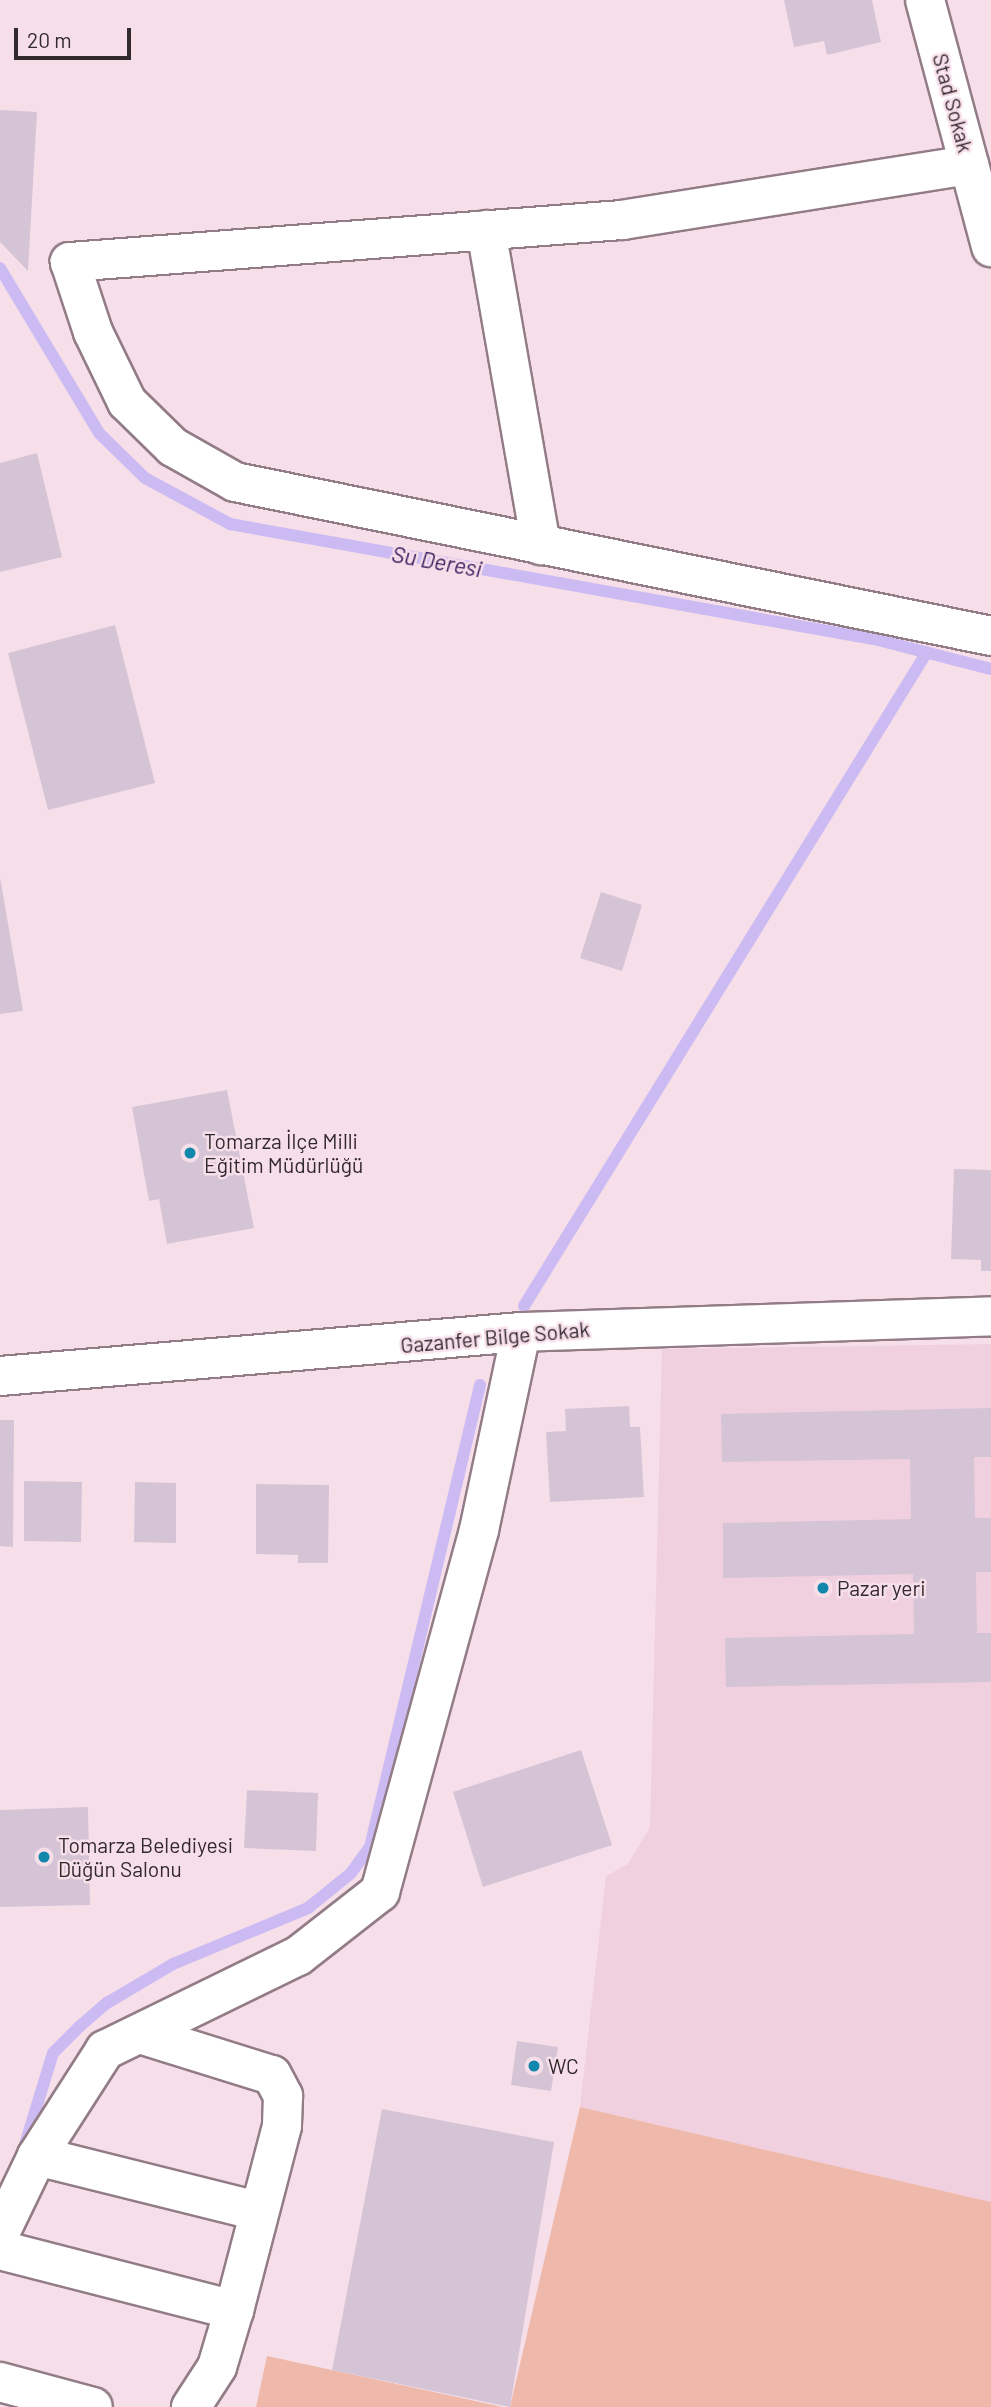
<!DOCTYPE html>
<meta charset="utf-8">
<style>
body{margin:0}
#map{position:relative;width:991px;height:2407px;overflow:hidden;background:#f7dfea;font-family:Barlow,sans-serif}
div>[style]{position:absolute}
.built>*{inset:0;background:#f0d0df}
.green>*{inset:0;background:#eeb9aa}
.stream>*{height:12px;margin:-6px;padding:0 6px;transform-origin:6px;border-radius:6px;background:#ccbbf3}
.building>*{inset:0;background:#d5c4d6}
.roads{filter:drop-shadow(2px 0 #927c86) drop-shadow(-2px 0 #927c86) drop-shadow(0 2px #927c86) drop-shadow(0 -2px #927c86)}
.minor>*{height:38px;margin:-19px;padding:0 19px;transform-origin:19px;border-radius:19px;background:#fff}
.dots>*{width:19px;height:19px;translate:-50% -50%;box-sizing:border-box;border:4px solid #f7dfea;border-radius:50%}
span{translate:-50% -50%;white-space:nowrap;text-align:center;line-height:1.15;-webkit-text-stroke:5px #f7dfea;paint-order:stroke}
.street-label{font-size:21px;color:#32292d}
.poi-label{font-size:21px;color:#32292d}
.left{translate:0 -50%;text-align:left}
.water-label{font-size:23px;color:#3b2061;font-style:italic}
.scale{position:absolute;left:14px;top:28px;width:117px;height:32px;box-sizing:border-box;border:4px solid #32292d;border-top:0;padding-left:9px;font-size:21px;line-height:24px;white-space:nowrap;color:#32292d;-webkit-text-stroke:5px #f7dfea;paint-order:stroke}
</style>
<div id="map">
<div class="built">
<div style="clip-path:polygon(991px 1344px,991px 2202px,580px 2107px,606px 1876px,628px 1864px,650px 1827px,662px 1349px)"></div>
</div>
<div class="green">
<div style="clip-path:polygon(580px 2107px,991px 2202px,991px 2407px,510px 2407px)"></div>
<div style="clip-path:polygon(267px 2356px,332px 2370px,503px 2407px,256px 2407px)"></div>
</div>
<div class="stream">
<div style="left:0;top:268px;width:192px;rotate:59deg"></div>
<div style="left:99px;top:433px;width:64px;rotate:44.4deg"></div>
<div style="left:145px;top:478px;width:97px;rotate:28.4deg"></div>
<div style="left:230px;top:524px;width:658px;rotate:10.15deg"></div>
<div style="left:878px;top:640px;width:117px;rotate:14.4deg"></div>
<div style="left:524px;top:1306px;width:768px;rotate:-58.36deg"></div>
<div style="left:23px;top:2151px;width:102px;rotate:-73deg"></div>
<div style="left:53px;top:2053px;width:37px;rotate:-45deg"></div>
<div style="left:79px;top:2027px;width:37px;rotate:-41deg"></div>
<div style="left:107px;top:2003px;width:77px;rotate:-30.6deg"></div>
<div style="left:173px;top:1964px;width:146px;rotate:-22.5deg"></div>
<div style="left:308px;top:1908px;width:55px;rotate:-39.1deg"></div>
<div style="left:351px;top:1873px;width:32px;rotate:-54deg"></div>
<div style="left:370px;top:1847px;width:475px;rotate:-76.6deg"></div>
</div>
<div class="building">
<div style="clip-path:polygon(784px 0,872px 0,881px 42px,827px 55px,824px 41px,794px 47px)"></div>
<div style="clip-path:polygon(0 110px,37px 112px,28px 271px,0 242px)"></div>
<div style="clip-path:polygon(37px 453px,62px 557px,0 572px,0 463px)"></div>
<div style="clip-path:polygon(115px 625px,155px 783px,48px 810px,8px 653px)"></div>
<div style="clip-path:polygon(0 877px,23px 1011px,0 1014px)"></div>
<div style="clip-path:polygon(601px 892px,642px 905px,622px 971px,580px 958px)"></div>
<div style="clip-path:polygon(227px 1090px,254px 1228px,167px 1244px,159px 1199px,149px 1201px,132px 1107px)"></div>
<div style="clip-path:polygon(954px 1169px,991px 1170px,991px 1271px,981px 1271px,981px 1260px,951px 1259px)"></div>
<div style="clip-path:polygon(629px 1406px,630px 1427px,640px 1427px,644px 1497px,550px 1502px,546px 1432px,566px 1431px,565px 1409px)"></div>
<div style="clip-path:polygon(991px 1408px,991px 1457px,974px 1457px,975px 1518px,991px 1518px,991px 1572px,976px 1572px,977px 1633px,991px 1633px,991px 1682px,726px 1687px,725px 1638px,914px 1634px,913px 1574px,723px 1578px,723px 1523px,911px 1519px,910px 1459px,722px 1462px,721px 1414px)"></div>
<div style="clip-path:polygon(0 1420px,14px 1420px,13px 1547px,0 1546px)"></div>
<div style="clip-path:polygon(24px 1481px,82px 1482px,81px 1542px,24px 1541px)"></div>
<div style="clip-path:polygon(135px 1482px,176px 1483px,176px 1543px,134px 1542px)"></div>
<div style="clip-path:polygon(256px 1484px,329px 1485px,328px 1563px,298px 1563px,298px 1555px,256px 1554px)"></div>
<div style="clip-path:polygon(581px 1750px,612px 1845px,483px 1887px,453px 1792px)"></div>
<div style="clip-path:polygon(247px 1790px,318px 1793px,316px 1851px,244px 1848px)"></div>
<div style="clip-path:polygon(88px 1807px,90px 1905px,0 1907px,0 1810px)"></div>
<div style="clip-path:polygon(517px 2041px,558px 2047px,551px 2091px,511px 2085px)"></div>
<div style="clip-path:polygon(382px 2109px,554px 2142px,510px 2407px,332px 2370px)"></div>
</div>
<div class="roads">
<div class="minor">
<div style="left:925px;top:0;width:256px;rotate:75deg"></div>
<div style="left:969px;top:165px;width:351px;rotate:171deg"></div>
<div style="left:622px;top:220px;width:554px;rotate:175.65deg"></div>
<div style="left:70px;top:262px;width:74px;rotate:71.8deg"></div>
<div style="left:93px;top:332px;width:78px;rotate:64.1deg"></div>
<div style="left:127px;top:402px;width:64px;rotate:44.4deg"></div>
<div style="left:173px;top:447px;width:71px;rotate:29.4deg"></div>
<div style="left:235px;top:482px;width:772px;rotate:11.51deg"></div>
<div style="left:486px;top:230px;width:320px;rotate:80.1deg"></div>
<div style="left:0;top:1376px;width:523px;rotate:-4.83deg"></div>
<div style="left:521px;top:1332px;width:470px;rotate:-1.9deg"></div>
<div style="left:140px;top:2034px;width:138px;rotate:17.3deg"></div>
<div style="left:272px;top:2075px;width:24px;rotate:62deg"></div>
<div style="left:283px;top:2096px;width:30px;rotate:92deg"></div>
<div style="left:282px;top:2126px;width:190px;rotate:104.6deg"></div>
<div style="left:234px;top:2310px;width:59px;rotate:106.6deg"></div>
<div style="left:217px;top:2367px;width:48px;rotate:123deg"></div>
<div style="left:37px;top:2156px;width:228px;rotate:14deg"></div>
<div style="left:0;top:2233px;width:85px;rotate:-64.3deg"></div>
<div style="left:37px;top:2156px;width:126px;rotate:-57.3deg"></div>
<div style="left:105px;top:2050px;width:215px;rotate:-26deg"></div>
<div style="left:298px;top:1956px;width:104px;rotate:-38deg"></div>
<div style="left:380px;top:1892px;width:375px;rotate:-74.7deg"></div>
<div style="left:479px;top:1530px;width:202px;rotate:-78deg"></div>
<div style="left:0;top:2250px;width:242px;rotate:14.4deg"></div>
<div style="left:0;top:2382px;width:96px;rotate:15deg"></div>
</div>
</div>
<div class="dots">
<div style="left:190px;top:1153px;background:#1087ab"></div>
<div style="left:823px;top:1588px;background:#1087ab"></div>
<div style="left:44px;top:1857px;background:#1087ab"></div>
<div style="left:534px;top:2066px;background:#1087ab"></div>
</div>
<div class="street-label">
<span style="left:953px;top:103px;rotate:75deg">Stad Sokak</span>
<span style="left:495px;top:1337px;rotate:-5deg">Gazanfer Bilge Sokak</span>
</div>
<div class="poi-label">
<span class="left" style="left:204px;top:1153px">Tomarza İlçe Milli<br>Eğitim Müdürlüğü</span>
<span class="left" style="left:837px;top:1588px">Pazar yeri</span>
<span class="left" style="left:58px;top:1857px">Tomarza Belediyesi<br>Düğün Salonu</span>
<span class="left" style="left:548px;top:2066px">WC</span>
</div>
<div class="water-label">
<span style="left:437px;top:561px;rotate:10deg">Su Deresi</span>
</div>
<div class="scale">20 m</div>
</div>
